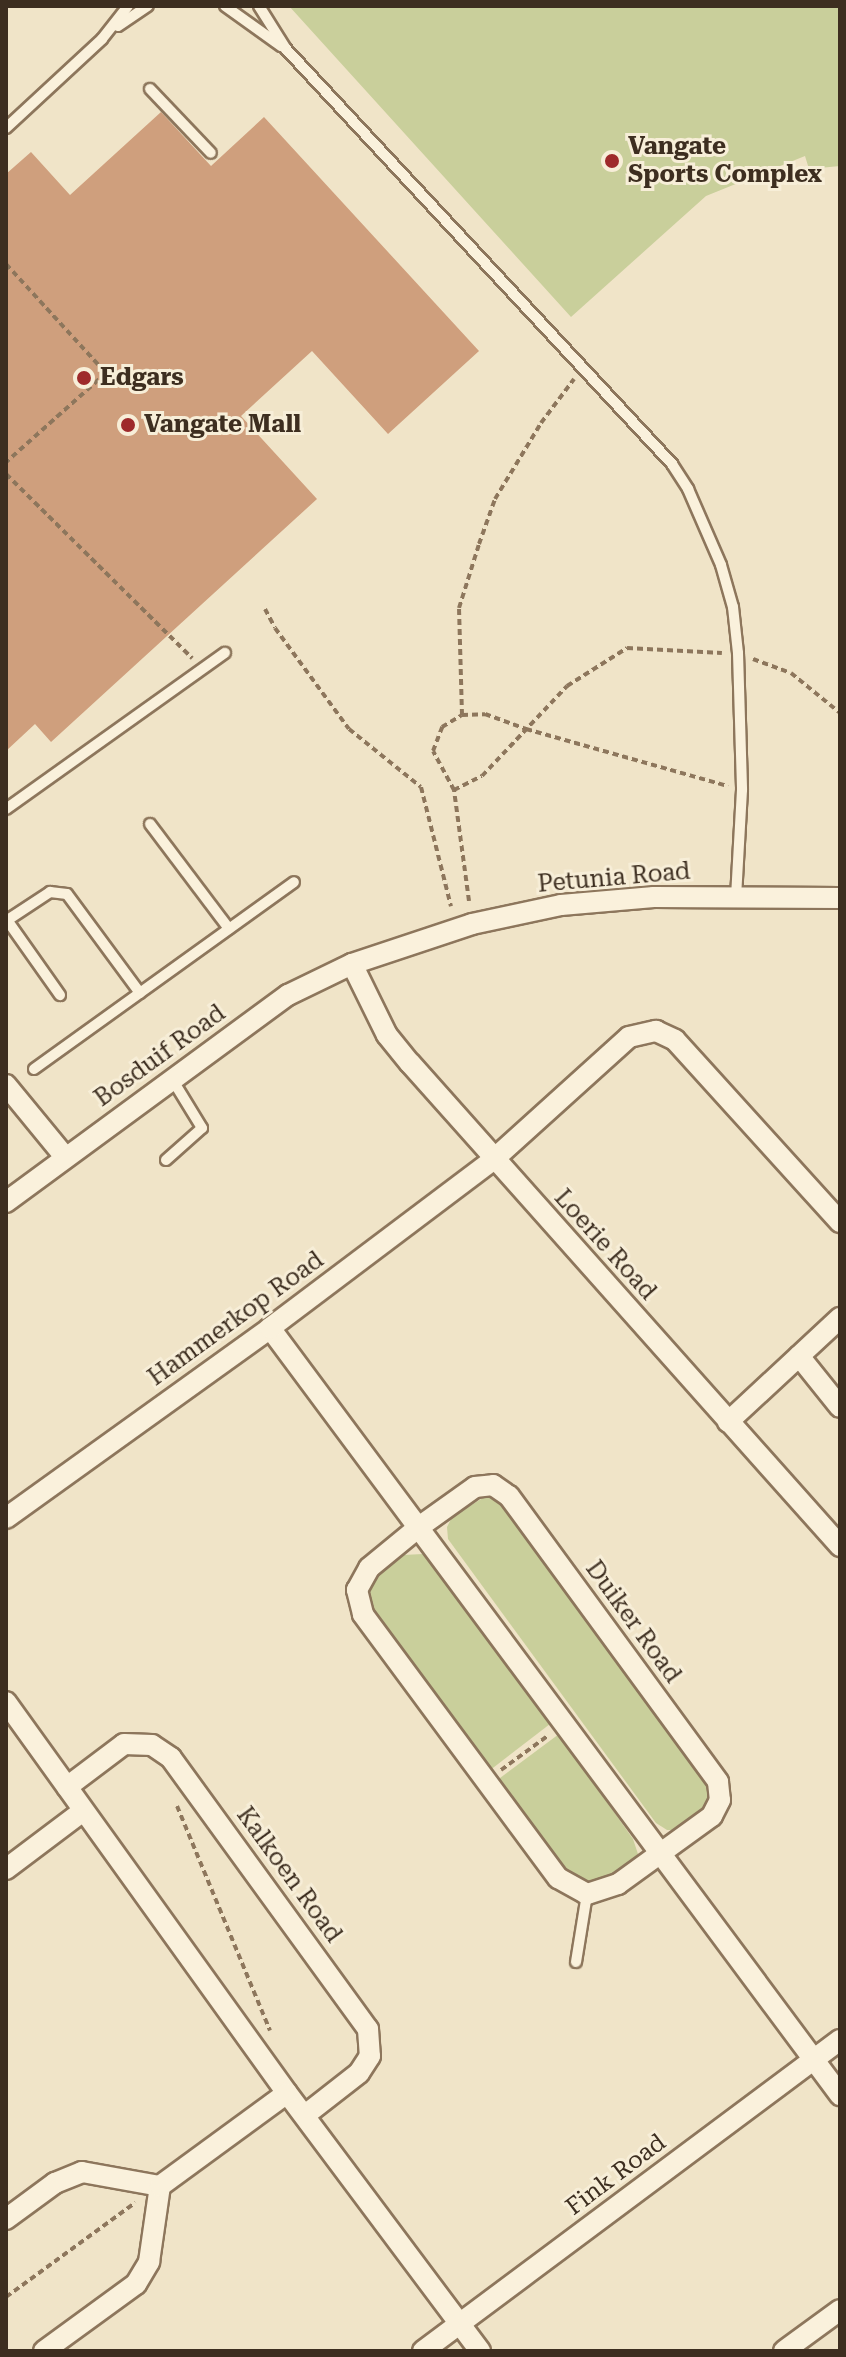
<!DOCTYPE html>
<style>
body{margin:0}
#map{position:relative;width:846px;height:2357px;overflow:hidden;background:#f0e4c8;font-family:"Roboto Serif",serif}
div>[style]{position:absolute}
.green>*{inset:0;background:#c9cf9b}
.building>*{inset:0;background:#cf9f7d}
.path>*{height:4px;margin-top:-2px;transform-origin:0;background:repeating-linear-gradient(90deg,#8d765c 0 6px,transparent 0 10px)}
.roads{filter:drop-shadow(2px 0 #8d765c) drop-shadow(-2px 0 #8d765c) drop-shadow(0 2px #8d765c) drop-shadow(0 -2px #8d765c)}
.lane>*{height:10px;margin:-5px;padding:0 5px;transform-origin:5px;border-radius:5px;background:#faf1dc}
.street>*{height:20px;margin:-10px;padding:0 10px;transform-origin:10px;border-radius:10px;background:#faf1dc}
.dots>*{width:22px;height:22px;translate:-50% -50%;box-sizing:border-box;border:4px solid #f7eed8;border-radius:50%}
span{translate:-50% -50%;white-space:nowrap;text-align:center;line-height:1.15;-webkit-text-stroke:6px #f7eed8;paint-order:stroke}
.poi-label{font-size:24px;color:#3d2e20;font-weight:700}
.left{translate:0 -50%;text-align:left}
.street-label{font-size:24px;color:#3d2e20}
.frame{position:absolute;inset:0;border:8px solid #3d2e20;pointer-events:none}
</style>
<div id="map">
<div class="green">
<div style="clip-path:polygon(289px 6px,840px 6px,840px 166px,809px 169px,805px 156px,706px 196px,571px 317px)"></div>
<div style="clip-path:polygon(486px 1496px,498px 1497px,709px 1784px,710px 1804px,678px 1830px,667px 1830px,656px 1823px,448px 1539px,447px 1527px,452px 1517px)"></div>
<div style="clip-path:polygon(423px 1554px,550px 1724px,489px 1771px,370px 1608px,368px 1594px,372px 1579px,403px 1555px)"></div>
<div style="clip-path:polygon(559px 1734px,633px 1839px,638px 1854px,629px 1866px,603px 1884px,575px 1883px,496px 1781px)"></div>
</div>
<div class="building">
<div style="clip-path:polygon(161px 112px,211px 166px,264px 117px,479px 351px,388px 434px,312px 351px,241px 416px,317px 499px,51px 742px,35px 724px,6px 751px,6px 174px,31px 152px,70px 195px)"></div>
</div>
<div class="path">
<div style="left:6px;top:264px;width:148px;rotate:47.5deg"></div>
<div style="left:106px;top:373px;width:134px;rotate:138.3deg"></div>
<div style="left:6px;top:474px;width:262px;rotate:44.7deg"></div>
<div style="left:265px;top:609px;width:21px;rotate:62deg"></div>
<div style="left:275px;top:628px;width:125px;rotate:53.8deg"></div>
<div style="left:349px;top:729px;width:92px;rotate:38.9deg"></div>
<div style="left:421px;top:787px;width:123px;rotate:75.9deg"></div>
<div style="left:753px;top:659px;width:40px;rotate:20.2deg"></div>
<div style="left:791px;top:673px;width:63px;rotate:39.2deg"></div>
<div style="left:462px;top:715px;width:107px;rotate:-91.6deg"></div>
<div style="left:459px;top:608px;width:67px;rotate:-72.6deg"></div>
<div style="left:479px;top:544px;width:48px;rotate:-70.4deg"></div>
<div style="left:495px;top:499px;width:89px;rotate:-58.8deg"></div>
<div style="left:541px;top:423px;width:55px;rotate:-53.1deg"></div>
<div style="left:454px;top:790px;width:44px;rotate:-118.3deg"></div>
<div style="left:433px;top:751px;width:26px;rotate:-69deg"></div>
<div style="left:442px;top:727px;width:23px;rotate:-31deg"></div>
<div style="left:462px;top:715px;width:23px;rotate:-2deg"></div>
<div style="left:485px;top:714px;width:44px;rotate:20.1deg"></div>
<div style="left:526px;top:729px;width:210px;rotate:15.8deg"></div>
<div style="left:469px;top:901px;width:112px;rotate:-97.7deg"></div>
<div style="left:454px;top:790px;width:31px;rotate:-27deg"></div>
<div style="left:482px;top:776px;width:124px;rotate:-46.6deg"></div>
<div style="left:567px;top:686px;width:71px;rotate:-32.3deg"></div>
<div style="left:627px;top:648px;width:95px;rotate:3deg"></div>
<div style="left:501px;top:1770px;width:59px;rotate:-36.1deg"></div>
<div style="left:177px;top:1806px;width:243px;rotate:67.5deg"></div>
<div style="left:6px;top:2297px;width:160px;rotate:-36.1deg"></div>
</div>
<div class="roads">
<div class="lane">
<div style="left:225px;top:6px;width:69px;rotate:35.5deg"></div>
<div style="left:259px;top:6px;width:51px;rotate:57.9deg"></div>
<div style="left:286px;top:49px;width:567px;rotate:47.07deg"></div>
<div style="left:672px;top:464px;width:30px;rotate:57deg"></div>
<div style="left:688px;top:489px;width:83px;rotate:66.5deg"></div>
<div style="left:721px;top:565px;width:44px;rotate:74.1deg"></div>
<div style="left:733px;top:607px;width:46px;rotate:83.8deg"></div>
<div style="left:738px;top:653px;width:137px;rotate:88.3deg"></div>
<div style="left:742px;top:790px;width:106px;rotate:93.2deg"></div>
<div style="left:118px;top:26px;width:36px;rotate:-34deg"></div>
<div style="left:150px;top:89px;width:88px;rotate:46.4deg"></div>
<div style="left:6px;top:128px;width:131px;rotate:-42.8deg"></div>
<div style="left:102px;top:39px;width:42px;rotate:-51.8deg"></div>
<div style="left:6px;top:809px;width:269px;rotate:-35.5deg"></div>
<div style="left:150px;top:824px;width:131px;rotate:53deg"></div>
<div style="left:7px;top:920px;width:92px;rotate:54.8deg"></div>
<div style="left:6px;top:921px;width:53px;rotate:-33.4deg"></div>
<div style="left:50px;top:892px;width:17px;rotate:7deg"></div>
<div style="left:67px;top:894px;width:123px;rotate:53.6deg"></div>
<div style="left:34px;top:1069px;width:320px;rotate:-35.7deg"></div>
<div style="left:166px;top:1160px;width:48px;rotate:-41.6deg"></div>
<div style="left:202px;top:1128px;width:57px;rotate:-121.5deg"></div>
<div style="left:576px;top:1962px;width:69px;rotate:-80.8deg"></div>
</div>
<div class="street">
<div style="left:352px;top:964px;width:79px;rotate:63.8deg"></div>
<div style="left:387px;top:1035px;width:36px;rotate:51deg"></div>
<div style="left:410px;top:1063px;width:647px;rotate:48.32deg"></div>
<div style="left:6px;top:1085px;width:94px;rotate:50.6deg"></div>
<div style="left:6px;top:1202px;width:350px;rotate:-36.3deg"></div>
<div style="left:288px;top:995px;width:71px;rotate:-25.8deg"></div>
<div style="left:352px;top:964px;width:126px;rotate:-18.4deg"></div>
<div style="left:472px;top:924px;width:91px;rotate:-12.1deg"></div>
<div style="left:561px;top:905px;width:93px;rotate:-4.9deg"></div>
<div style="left:654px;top:897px;width:186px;rotate:0.3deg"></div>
<div style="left:270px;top:1328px;width:956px;rotate:53.38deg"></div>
<div style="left:799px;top:1356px;width:65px;rotate:51.2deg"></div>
<div style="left:728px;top:1422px;width:153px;rotate:-42.9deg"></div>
<div style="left:493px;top:1485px;width:19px;rotate:35deg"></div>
<div style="left:509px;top:1496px;width:354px;rotate:53.8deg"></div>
<div style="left:718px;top:1782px;width:18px;rotate:84deg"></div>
<div style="left:720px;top:1800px;width:18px;rotate:117deg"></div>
<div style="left:712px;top:1816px;width:116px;rotate:144.1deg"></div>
<div style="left:618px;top:1884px;width:33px;rotate:162deg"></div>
<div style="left:587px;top:1894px;width:33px;rotate:-151deg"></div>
<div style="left:558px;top:1878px;width:328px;rotate:-126.5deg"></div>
<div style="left:363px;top:1614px;width:25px;rotate:-104deg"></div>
<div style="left:357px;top:1590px;width:25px;rotate:-61deg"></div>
<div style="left:369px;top:1568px;width:65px;rotate:-39.4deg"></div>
<div style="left:419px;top:1527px;width:69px;rotate:-35.5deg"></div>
<div style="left:475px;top:1487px;width:18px;rotate:-6deg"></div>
<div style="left:6px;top:1518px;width:325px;rotate:-35.7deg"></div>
<div style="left:270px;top:1328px;width:281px;rotate:-37deg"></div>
<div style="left:494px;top:1159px;width:182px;rotate:-42.1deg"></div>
<div style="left:629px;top:1037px;width:28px;rotate:-13deg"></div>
<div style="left:656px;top:1031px;width:21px;rotate:25deg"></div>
<div style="left:675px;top:1040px;width:246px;rotate:47.8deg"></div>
<div style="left:6px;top:1702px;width:481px;rotate:54.3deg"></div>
<div style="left:287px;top:2093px;width:322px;rotate:53.2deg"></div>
<div style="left:67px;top:1787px;width:71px;rotate:-37deg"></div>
<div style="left:124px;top:1744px;width:28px;rotate:2deg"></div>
<div style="left:152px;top:1745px;width:23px;rotate:34deg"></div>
<div style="left:171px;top:1758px;width:335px;rotate:54deg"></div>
<div style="left:368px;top:2029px;width:27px;rotate:86deg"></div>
<div style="left:370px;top:2056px;width:20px;rotate:123deg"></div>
<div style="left:359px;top:2073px;width:68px;rotate:142.1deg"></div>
<div style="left:6px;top:1869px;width:96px;rotate:-37deg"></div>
<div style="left:6px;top:2219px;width:61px;rotate:-36.3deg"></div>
<div style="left:55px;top:2183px;width:29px;rotate:-22deg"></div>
<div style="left:82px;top:2172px;width:79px;rotate:10.2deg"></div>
<div style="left:44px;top:2351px;width:114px;rotate:-36.1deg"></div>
<div style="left:136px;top:2284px;width:26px;rotate:-59deg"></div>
<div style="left:149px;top:2262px;width:77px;rotate:-81.8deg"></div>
<div style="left:160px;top:2186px;width:157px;rotate:-36.2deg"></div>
<div style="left:423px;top:2351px;width:520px;rotate:-36.72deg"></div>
<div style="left:784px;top:2351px;width:69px;rotate:-36.2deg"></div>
</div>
</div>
<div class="dots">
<div style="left:612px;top:161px;background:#9e2a2b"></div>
<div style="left:84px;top:378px;background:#9e2a2b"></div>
<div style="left:128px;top:425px;background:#9e2a2b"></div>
</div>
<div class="poi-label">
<span class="left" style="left:628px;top:161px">Vangate<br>Sports Complex</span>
<span class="left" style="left:100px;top:378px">Edgars</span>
<span class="left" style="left:144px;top:425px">Vangate Mall</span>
</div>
<div class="street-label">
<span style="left:614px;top:878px;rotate:-5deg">Petunia Road</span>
<span style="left:160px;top:1056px;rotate:-36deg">Bosduif Road</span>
<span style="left:605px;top:1245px;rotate:48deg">Loerie Road</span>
<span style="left:236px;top:1319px;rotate:-36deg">Hammerkop Road</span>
<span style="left:633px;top:1622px;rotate:54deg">Duiker Road</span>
<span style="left:289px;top:1875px;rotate:54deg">Kalkoen Road</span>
<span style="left:616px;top:2175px;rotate:-37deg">Fink Road</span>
</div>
<div class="frame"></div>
</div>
